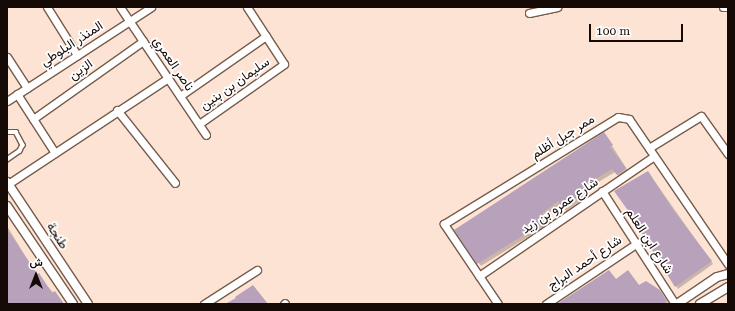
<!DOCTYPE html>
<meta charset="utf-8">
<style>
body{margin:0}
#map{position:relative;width:735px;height:311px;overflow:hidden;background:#fde3d4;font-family:"Roboto Serif",Vazirmatn,serif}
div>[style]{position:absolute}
.shadow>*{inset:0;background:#0003}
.building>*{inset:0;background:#b7a1bb}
.roads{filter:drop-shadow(1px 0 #775c4b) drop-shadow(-1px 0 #775c4b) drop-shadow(0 1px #775c4b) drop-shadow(0 -1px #775c4b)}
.service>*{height:3.5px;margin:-1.75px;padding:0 1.75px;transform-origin:1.75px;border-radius:1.75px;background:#fff}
.minor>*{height:7px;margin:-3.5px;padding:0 3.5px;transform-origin:3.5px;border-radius:3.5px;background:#fff}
.tertiary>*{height:8px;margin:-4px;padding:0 4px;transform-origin:4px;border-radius:4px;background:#fff}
span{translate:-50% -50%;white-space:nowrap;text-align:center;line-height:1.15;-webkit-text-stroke:3.5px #fff;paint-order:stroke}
.street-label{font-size:13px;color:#150a05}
.frame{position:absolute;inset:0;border:8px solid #150a05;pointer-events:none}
.north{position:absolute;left:16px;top:255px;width:40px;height:40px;-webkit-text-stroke:3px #fff;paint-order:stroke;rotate:0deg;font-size:11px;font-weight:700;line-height:16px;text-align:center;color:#150a05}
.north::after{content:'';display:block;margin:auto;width:14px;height:18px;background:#150a05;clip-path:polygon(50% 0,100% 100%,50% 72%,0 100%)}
.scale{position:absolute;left:589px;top:24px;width:94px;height:18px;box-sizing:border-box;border:2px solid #150a05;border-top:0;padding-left:5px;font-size:12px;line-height:14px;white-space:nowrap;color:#150a05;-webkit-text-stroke:3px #fff;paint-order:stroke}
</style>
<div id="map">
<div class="shadow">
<div style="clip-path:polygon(604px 133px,628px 171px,620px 177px,615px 172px,597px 183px,595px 181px,585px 189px,589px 195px,566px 211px,561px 204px,542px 218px,547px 225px,481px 266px,456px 230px)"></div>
<div style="clip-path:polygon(648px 172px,713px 264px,678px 289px,643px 230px)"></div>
<div style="clip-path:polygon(7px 226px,37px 275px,64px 304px,7px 304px)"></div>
<div style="clip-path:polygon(616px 280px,659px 291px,669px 304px,559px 304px)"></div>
</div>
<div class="building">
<div style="clip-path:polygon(604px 132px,613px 145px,610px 147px,626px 168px,617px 175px,612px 169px,594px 180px,592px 179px,582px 186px,587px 192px,563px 209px,558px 201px,540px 215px,545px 222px,477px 264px,454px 230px)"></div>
<div style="clip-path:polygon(648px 171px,674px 211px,712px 261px,675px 287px,640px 231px,642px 230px,614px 191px)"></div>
<div style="clip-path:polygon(7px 229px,37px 274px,39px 273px,52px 293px,55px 291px,64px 304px,7px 304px)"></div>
<div style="clip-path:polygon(609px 270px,616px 279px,628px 270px,639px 285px,646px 281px,660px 290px,667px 301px,663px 304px,557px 304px)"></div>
<div style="clip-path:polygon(253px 285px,268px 304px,225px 304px,236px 298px,235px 297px)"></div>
</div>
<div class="roads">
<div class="service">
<div style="left:7px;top:132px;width:9px"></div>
<div style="left:16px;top:132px;width:15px;rotate:62deg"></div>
<div style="left:23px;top:145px;width:7px;rotate:117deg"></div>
<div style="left:20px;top:151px;width:16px;rotate:145deg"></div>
</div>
<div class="minor">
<div style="left:47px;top:7px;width:57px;rotate:58deg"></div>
<div style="left:120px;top:7px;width:154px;rotate:56.1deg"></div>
<div style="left:723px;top:7px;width:5px"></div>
<div style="left:529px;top:13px;width:29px;rotate:-12deg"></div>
<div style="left:7px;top:57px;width:37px;rotate:57deg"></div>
<div style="left:17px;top:94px;width:70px;rotate:57.2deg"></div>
<div style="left:180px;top:96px;width:105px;rotate:-34.9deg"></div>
<div style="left:7px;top:101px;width:172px;rotate:-33.1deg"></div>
<div style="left:117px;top:110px;width:93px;rotate:51.5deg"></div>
<div style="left:33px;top:119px;width:135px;rotate:-35.3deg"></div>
<div style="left:199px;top:124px;width:104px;rotate:-35.2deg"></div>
<div style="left:284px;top:64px;width:68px;rotate:-123deg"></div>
<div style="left:649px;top:148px;width:61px;rotate:-31.6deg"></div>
<div style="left:701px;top:116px;width:47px;rotate:54.6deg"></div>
<div style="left:8px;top:184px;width:192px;rotate:-33.5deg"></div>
<div style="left:602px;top:191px;width:135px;rotate:57.1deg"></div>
<div style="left:479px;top:276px;width:212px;rotate:-34.4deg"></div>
<div style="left:204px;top:304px;width:63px;rotate:-32.7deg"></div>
<div style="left:284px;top:304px;width:1px;rotate:-45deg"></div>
<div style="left:498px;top:304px;width:97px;rotate:-124deg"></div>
<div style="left:444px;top:224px;width:204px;rotate:-31.6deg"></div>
<div style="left:618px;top:117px;width:11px;rotate:10deg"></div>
<div style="left:629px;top:119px;width:176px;rotate:55.7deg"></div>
<div style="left:546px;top:304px;width:110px;rotate:-33.8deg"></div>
</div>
<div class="tertiary">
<div style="left:7px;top:182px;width:146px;rotate:56.4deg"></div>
<div style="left:7px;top:206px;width:118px;rotate:56deg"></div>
<div style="left:677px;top:304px;width:48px;rotate:-34deg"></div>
<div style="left:717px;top:277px;width:11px;rotate:-15deg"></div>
<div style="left:700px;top:304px;width:33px;rotate:-31deg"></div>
</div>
</div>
<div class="street-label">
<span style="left:72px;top:44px;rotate:-33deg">المنذر البلوطي</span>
<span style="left:173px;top:64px;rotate:56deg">ناصر العمري</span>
<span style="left:81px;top:70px;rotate:-35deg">الزين</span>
<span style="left:235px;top:84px;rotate:-35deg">سليمان بن بنين</span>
<span style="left:563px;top:137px;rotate:-32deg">ممر جبل أظلم</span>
<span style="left:560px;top:206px;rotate:-34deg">شارع عمرو بن زيد</span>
<span style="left:57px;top:236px;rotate:57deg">طنجة</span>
<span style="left:649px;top:241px;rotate:57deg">شارع ابن العلم</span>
<span style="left:585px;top:263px;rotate:-34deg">شارع أحمد البراج</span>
</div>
<div class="frame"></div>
<div class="north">ش</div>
<div class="scale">100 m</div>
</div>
